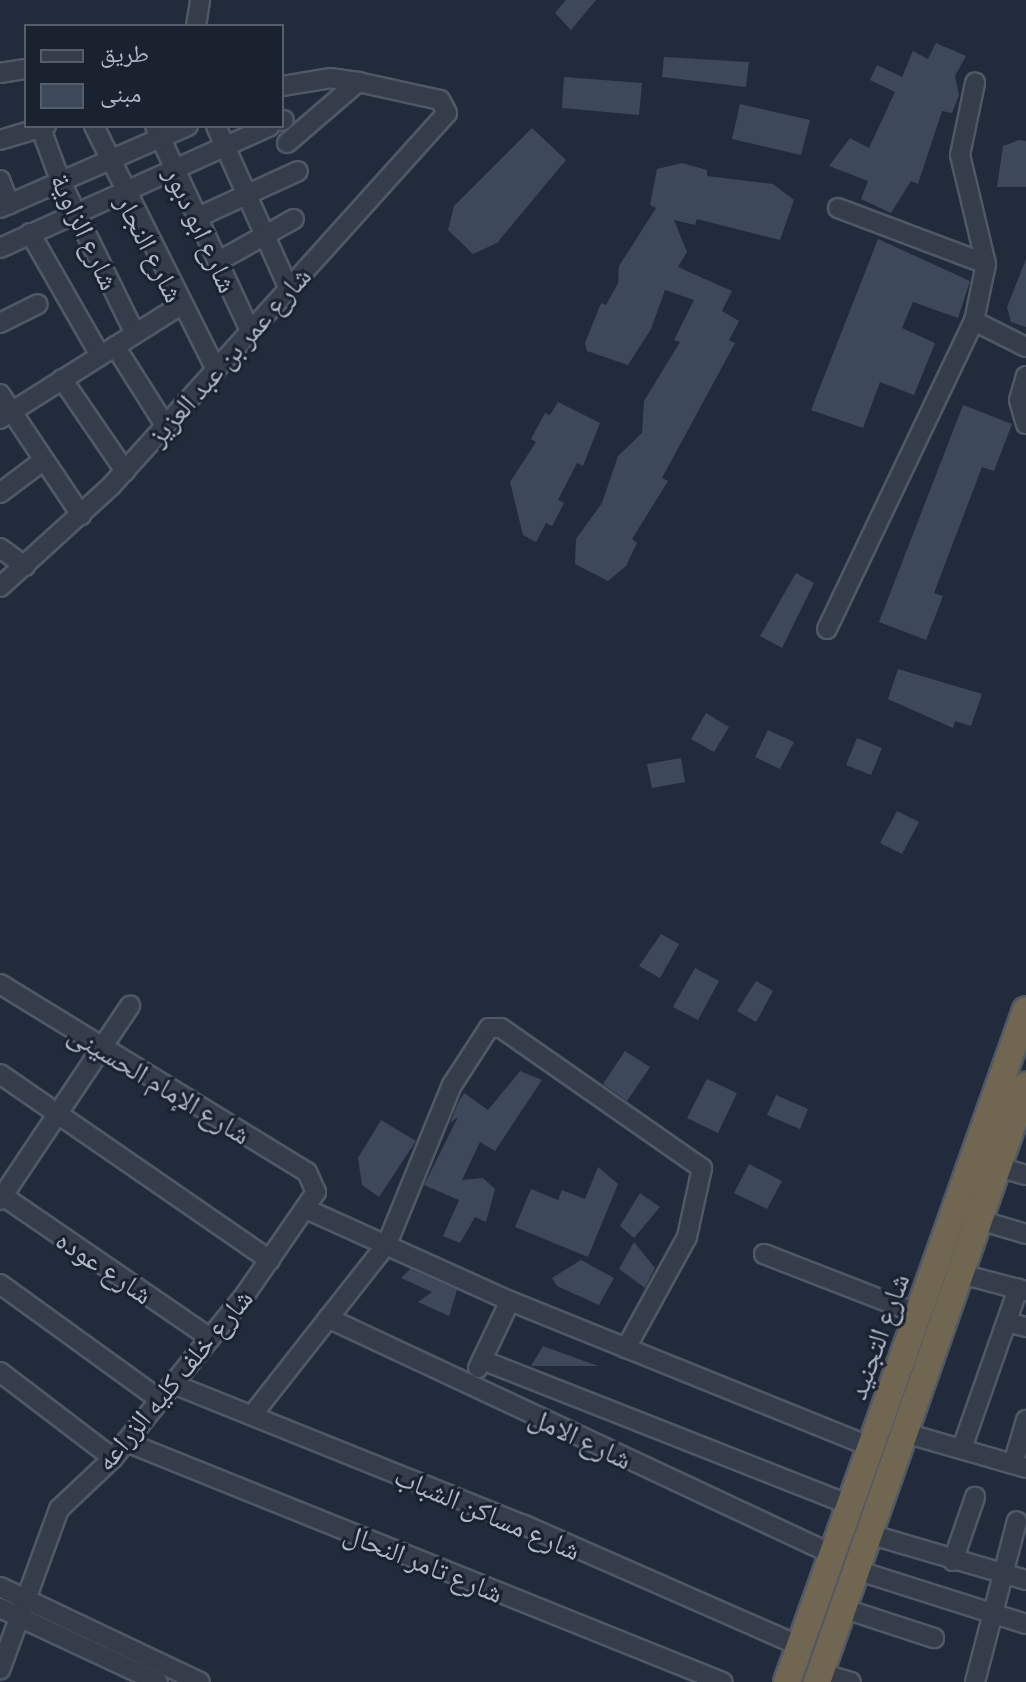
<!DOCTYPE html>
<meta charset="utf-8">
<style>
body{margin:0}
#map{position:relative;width:1026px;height:1682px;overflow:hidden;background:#212b3b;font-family:Manrope,"Noto Naskh Arabic",sans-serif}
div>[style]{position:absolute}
.building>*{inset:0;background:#3d495b}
.roads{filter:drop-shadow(2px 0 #505866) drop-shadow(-2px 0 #505866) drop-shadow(0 2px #505866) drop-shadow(0 -2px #505866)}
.minor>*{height:18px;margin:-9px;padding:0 9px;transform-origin:9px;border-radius:9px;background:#353d4b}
.highway>*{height:26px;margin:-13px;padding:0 13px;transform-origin:13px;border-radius:13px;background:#716652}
span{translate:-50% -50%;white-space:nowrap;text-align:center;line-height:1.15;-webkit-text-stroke:6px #1a2230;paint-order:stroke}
.street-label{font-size:28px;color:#b0b8c7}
.legend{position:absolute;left:24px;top:24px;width:260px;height:104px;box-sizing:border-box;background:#1a2230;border:2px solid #565e6c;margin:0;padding:10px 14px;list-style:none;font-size:24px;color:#b0b8c7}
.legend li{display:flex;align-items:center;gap:16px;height:40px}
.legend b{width:40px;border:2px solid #565e6c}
</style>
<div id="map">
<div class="building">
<div style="clip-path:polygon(566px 0,596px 0,571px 30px,555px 13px)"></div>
<div style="clip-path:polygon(936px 43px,966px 56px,955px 76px,959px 95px,952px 113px,942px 111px,918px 184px,911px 181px,891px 213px,861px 199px,868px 181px,829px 166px,850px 138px,869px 148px,895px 92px,870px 80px,877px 65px,902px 77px,913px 51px,928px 59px)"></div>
<div style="clip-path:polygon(664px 57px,749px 62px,746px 87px,662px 77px)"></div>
<div style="clip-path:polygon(564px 77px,642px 83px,639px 115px,562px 108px)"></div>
<div style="clip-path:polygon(740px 104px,810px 120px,801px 155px,732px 139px)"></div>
<div style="clip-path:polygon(532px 128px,566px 160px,497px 243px,473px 254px,448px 230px,454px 206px)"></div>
<div style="clip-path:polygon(1019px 140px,1026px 141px,1026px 187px,997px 187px,1003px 146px)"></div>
<div style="clip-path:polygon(682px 163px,707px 170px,707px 176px,773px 184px,794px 200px,780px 240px,697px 219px,695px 225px,674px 220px,687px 252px,678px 267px,732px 291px,722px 311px,739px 321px,729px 340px,735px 343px,662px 478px,668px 481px,632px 539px,637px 543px,626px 566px,608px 581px,575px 564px,576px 539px,602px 503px,618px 456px,642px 433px,644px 401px,680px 342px,674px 340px,694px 300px,665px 290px,651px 329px,628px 365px,587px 351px,585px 343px,601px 303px,606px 305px,618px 283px,619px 266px,656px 208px,650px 205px,657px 169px)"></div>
<div style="clip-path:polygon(878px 239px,970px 281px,958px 318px,913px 302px,902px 328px,935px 343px,914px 395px,880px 382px,863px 428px,811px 410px)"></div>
<div style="clip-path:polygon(1026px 259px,1026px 327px,1011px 322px,1007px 307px)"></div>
<div style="clip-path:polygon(558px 402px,600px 423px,583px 466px,577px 463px,558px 500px,564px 503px,552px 526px,546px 523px,536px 542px,523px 535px,510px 482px,536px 442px,531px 439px,545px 413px,550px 415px)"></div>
<div style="clip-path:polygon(963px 405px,1012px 424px,994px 471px,982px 467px,934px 593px,943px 596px,926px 640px,879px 622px)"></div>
<div style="clip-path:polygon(796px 573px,814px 583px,782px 648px,760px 636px)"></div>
<div style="clip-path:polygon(898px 669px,982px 694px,971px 726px,955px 721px,953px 728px,888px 699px)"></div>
<div style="clip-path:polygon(706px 713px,729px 727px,714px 752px,691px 739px)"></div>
<div style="clip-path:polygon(768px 730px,794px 742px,780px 769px,755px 757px)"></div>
<div style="clip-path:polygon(857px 738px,882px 748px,871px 775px,846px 765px)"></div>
<div style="clip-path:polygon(681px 758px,685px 782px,652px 788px,647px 764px)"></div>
<div style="clip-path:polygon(897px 811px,919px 822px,902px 854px,880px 843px)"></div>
<div style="clip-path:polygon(661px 934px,679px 944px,660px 978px,639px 966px)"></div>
<div style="clip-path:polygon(695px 968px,719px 981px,698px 1020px,673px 1007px)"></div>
<div style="clip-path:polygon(756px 981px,773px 991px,756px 1022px,737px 1011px)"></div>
<div style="clip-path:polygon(625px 1051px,650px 1067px,627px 1101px,603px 1084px)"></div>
<div style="clip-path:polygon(520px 1071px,542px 1080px,495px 1151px,480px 1142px,462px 1180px,483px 1178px,495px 1189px,486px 1222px,475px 1217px,460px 1243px,443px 1236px,459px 1200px,424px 1185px,458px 1117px,450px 1123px,457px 1105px,464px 1093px,488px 1110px)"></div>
<div style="clip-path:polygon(707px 1079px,737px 1093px,718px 1133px,687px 1118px)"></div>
<div style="clip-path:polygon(776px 1095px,808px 1109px,800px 1129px,767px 1115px)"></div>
<div style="clip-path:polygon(381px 1120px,416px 1141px,379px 1197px,362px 1185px,358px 1158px)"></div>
<div style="clip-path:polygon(749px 1164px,782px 1181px,767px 1209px,734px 1193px)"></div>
<div style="clip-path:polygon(598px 1167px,618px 1184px,588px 1257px,515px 1227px,531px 1189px,558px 1200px,562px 1190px,585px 1199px)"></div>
<div style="clip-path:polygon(640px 1193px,660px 1207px,634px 1238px,620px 1226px)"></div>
<div style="clip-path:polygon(634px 1242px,655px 1268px,645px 1288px,619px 1269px)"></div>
<div style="clip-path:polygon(581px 1260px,614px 1278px,599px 1305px,557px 1286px,552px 1278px)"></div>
<div style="clip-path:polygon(410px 1269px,457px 1290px,449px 1316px,418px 1302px,432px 1292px,401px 1278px)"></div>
<div style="clip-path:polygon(543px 1346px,598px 1366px,531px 1366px)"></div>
</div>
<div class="roads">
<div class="minor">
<div style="left:196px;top:26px;width:26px;rotate:-81deg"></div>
<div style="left:0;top:73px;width:26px;rotate:-9deg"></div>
<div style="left:282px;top:121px;width:2px;rotate:-27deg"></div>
<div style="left:40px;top:126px;width:58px;rotate:69.7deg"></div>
<div style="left:60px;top:180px;width:171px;rotate:64deg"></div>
<div style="left:94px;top:126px;width:268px;rotate:63.4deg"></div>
<div style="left:155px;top:126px;width:226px;rotate:65.1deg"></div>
<div style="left:216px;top:126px;width:176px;rotate:65.9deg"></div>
<div style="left:0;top:140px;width:48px;rotate:-16.9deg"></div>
<div style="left:287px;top:143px;width:94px;rotate:-40.7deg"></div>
<div style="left:0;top:180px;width:26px;rotate:69deg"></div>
<div style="left:0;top:208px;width:205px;rotate:-23.6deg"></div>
<div style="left:838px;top:208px;width:158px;rotate:20.7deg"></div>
<div style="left:196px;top:218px;width:112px;rotate:-24.7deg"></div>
<div style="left:30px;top:233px;width:141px;rotate:60.2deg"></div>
<div style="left:0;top:248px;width:296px;rotate:-24.3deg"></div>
<div style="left:217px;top:262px;width:88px;rotate:-29.2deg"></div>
<div style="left:974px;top:321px;width:58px;rotate:26.6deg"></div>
<div style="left:0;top:323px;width:42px;rotate:-26.6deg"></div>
<div style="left:115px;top:346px;width:93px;rotate:57.7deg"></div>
<div style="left:1026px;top:376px;width:25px;rotate:106deg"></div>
<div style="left:1019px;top:400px;width:25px;rotate:74deg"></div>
<div style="left:62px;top:379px;width:112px;rotate:55.6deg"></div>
<div style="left:0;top:394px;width:146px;rotate:56.2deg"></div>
<div style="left:0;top:419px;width:214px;rotate:-32.2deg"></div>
<div style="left:0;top:493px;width:55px;rotate:-36.9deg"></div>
<div style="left:0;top:548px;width:31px;rotate:36deg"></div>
<div style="left:0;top:587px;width:150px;rotate:-42.3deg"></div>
<div style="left:111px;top:486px;width:502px;rotate:-47.99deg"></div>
<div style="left:447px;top:113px;width:15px;rotate:-118deg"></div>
<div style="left:440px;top:100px;width:84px;rotate:-167.6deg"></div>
<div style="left:358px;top:82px;width:27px;rotate:-172deg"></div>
<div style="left:331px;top:78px;width:50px;rotate:170.7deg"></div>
<div style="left:827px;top:629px;width:341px;rotate:-64.5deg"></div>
<div style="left:974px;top:321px;width:58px;rotate:-78.1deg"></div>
<div style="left:986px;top:264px;width:112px;rotate:-103.4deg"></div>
<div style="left:960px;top:155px;width:74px;rotate:-78.2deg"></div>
<div style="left:0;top:984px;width:360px;rotate:31.5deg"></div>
<div style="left:307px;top:1172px;width:22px;rotate:66deg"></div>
<div style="left:316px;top:1192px;width:125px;rotate:124.6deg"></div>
<div style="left:245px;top:1295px;width:210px;rotate:129deg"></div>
<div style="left:113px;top:1458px;width:74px;rotate:136.6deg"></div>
<div style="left:59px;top:1509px;width:171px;rotate:110.1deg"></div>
<div style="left:0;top:1074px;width:328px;rotate:34.6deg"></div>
<div style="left:998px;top:1167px;width:29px;rotate:16deg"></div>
<div style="left:0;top:1194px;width:255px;rotate:34.4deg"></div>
<div style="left:0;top:1200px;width:234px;rotate:-56.2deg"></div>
<div style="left:306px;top:1209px;width:224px;rotate:24.3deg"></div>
<div style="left:510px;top:1301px;width:389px;rotate:22deg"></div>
<div style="left:979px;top:1220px;width:49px;rotate:16.6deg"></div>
<div style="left:764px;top:1254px;width:166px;rotate:21.2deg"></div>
<div style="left:961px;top:1274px;width:67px;rotate:14.7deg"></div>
<div style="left:0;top:1284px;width:198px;rotate:35.9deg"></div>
<div style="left:328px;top:1318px;width:559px;rotate:25.1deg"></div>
<div style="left:1007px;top:1322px;width:20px;rotate:15deg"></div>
<div style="left:482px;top:1360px;width:396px;rotate:21.5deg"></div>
<div style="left:478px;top:1368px;width:74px;rotate:-64.5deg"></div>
<div style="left:0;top:1372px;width:142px;rotate:37.3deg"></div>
<div style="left:173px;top:1384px;width:376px;rotate:21.9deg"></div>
<div style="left:522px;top:1524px;width:304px;rotate:23.7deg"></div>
<div style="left:253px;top:1414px;width:216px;rotate:-51.8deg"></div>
<div style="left:387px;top:1244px;width:172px;rotate:-67.8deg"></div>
<div style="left:452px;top:1085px;width:68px;rotate:-57deg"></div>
<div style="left:489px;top:1028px;width:12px"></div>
<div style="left:501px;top:1028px;width:245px;rotate:34.9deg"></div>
<div style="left:702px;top:1168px;width:71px;rotate:102.3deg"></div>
<div style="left:687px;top:1237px;width:127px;rotate:118.8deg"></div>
<div style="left:905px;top:1433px;width:126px;rotate:16.1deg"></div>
<div style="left:126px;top:1442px;width:643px;rotate:21.93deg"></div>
<div style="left:962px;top:1448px;width:169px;rotate:-70.6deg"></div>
<div style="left:1013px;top:1464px;width:46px;rotate:-73.5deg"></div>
<div style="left:869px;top:1534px;width:164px;rotate:16.3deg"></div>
<div style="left:953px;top:1561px;width:68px;rotate:-71deg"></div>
<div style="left:856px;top:1570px;width:178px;rotate:17.6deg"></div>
<div style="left:0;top:1587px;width:221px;rotate:25.4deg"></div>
<div style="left:0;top:1608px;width:174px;rotate:25.1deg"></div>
<div style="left:842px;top:1608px;width:97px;rotate:18.1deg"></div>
<div style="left:820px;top:1673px;width:32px;rotate:16deg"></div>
<div style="left:975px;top:1682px;width:166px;rotate:-75.4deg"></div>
</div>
<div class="highway">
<div style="left:787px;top:1682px;width:713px;rotate:-70.42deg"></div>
<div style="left:817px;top:1682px;width:632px;rotate:-70.68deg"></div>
</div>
</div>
<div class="street-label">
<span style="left:202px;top:229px;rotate:65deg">شارع ابو دبور</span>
<span style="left:86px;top:231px;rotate:65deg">شارع الزاوية</span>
<span style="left:151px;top:248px;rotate:63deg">شارع النجار</span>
<span style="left:228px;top:355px;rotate:-48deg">شارع عمر بن عبد العزيز</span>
<span style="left:160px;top:1083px;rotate:31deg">شارع الإمام الحسينى</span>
<span style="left:105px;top:1266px;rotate:34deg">شارع عوده</span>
<span style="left:877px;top:1336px;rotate:-70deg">شارع التجنيد</span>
<span style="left:173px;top:1379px;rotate:-50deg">شارع خلف كليه الزراعه</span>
<span style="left:581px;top:1437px;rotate:25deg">شارع الامل</span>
<span style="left:488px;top:1512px;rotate:23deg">شارع مساكن الشباب</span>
<span style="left:424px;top:1562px;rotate:22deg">شارع تامر النحال</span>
</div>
<ul class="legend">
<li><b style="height:10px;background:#353d4b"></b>طريق</li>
<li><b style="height:22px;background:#3d495b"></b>مبنى</li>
</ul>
</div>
